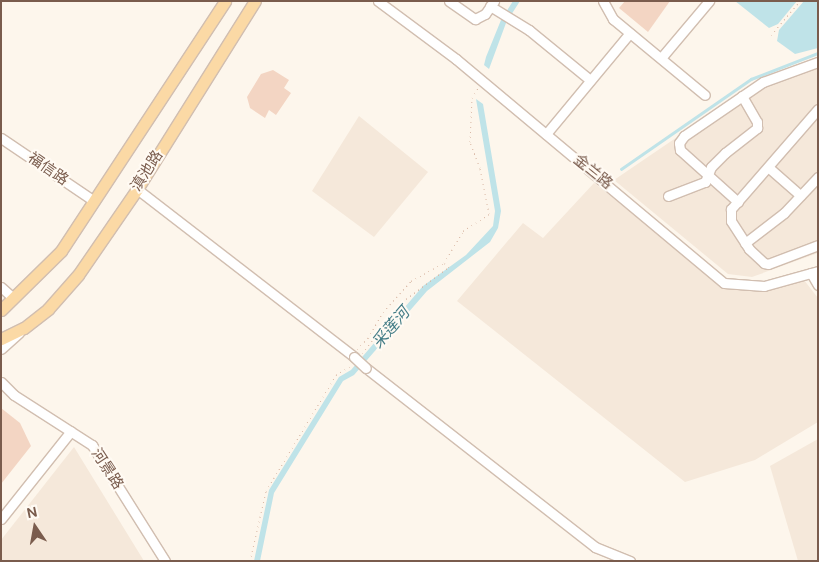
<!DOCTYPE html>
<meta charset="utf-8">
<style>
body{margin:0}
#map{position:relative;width:819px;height:562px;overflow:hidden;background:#fdf6ec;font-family:"DM Sans","Noto Sans SC",sans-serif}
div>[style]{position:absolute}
.residential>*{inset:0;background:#f5e8da}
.water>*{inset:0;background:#bfe3e8}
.stream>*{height:2.5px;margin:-1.25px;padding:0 1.25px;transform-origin:1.25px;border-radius:1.25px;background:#bfe3e8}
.building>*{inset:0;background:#f3d5c3}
.path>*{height:1px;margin-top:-0.5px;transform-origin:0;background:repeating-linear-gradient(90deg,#d9b8a5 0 1px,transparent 0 5px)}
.roads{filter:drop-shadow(1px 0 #d1beb0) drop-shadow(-1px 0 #d1beb0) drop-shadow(0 1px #d1beb0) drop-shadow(0 -1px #d1beb0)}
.minor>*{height:9px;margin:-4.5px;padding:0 4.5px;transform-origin:4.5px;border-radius:4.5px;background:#fff}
.major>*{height:11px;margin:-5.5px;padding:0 5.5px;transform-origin:5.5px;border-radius:5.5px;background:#fbd9a5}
.bridges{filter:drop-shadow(1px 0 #d1beb0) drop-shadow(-1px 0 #d1beb0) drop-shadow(0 1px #d1beb0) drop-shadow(0 -1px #d1beb0)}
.minor-bridge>*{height:9px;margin:-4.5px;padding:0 4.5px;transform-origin:4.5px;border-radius:4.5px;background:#fff}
span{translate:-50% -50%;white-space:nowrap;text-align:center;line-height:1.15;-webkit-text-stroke:4px #fffaf3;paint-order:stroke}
.street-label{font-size:15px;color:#7a5c4d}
.water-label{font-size:16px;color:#437c86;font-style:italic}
.frame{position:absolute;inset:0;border:2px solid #7a5c4d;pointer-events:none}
.north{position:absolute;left:10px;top:502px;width:50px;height:50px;-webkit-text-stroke:4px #fffaf3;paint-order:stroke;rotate:348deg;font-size:14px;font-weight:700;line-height:20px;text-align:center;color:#7a5c4d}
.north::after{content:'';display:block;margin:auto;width:18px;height:22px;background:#7a5c4d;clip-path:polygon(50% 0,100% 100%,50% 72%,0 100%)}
</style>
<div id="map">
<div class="residential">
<div style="clip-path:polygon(818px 59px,818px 253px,752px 277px,728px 274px,614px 180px,761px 80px)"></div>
<div style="clip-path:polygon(359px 116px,428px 172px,374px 237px,312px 191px)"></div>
<div style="clip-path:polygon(594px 183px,721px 284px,756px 291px,804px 280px,818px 298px,818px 422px,755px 460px,685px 482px,457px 301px,523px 223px,543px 238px)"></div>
<div style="clip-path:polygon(818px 439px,818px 561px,798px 561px,770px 466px)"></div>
<div style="clip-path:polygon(74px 447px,144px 561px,1px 561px,1px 540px)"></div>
</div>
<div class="water">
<div style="clip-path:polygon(513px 1px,520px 1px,506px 23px,489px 69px,484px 65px,486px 57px,501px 20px)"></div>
<div style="clip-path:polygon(735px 1px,797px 1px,778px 24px,769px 28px)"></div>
<div style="clip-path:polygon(804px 1px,818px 1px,818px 48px,795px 54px,777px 41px,779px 30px)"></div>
<div style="clip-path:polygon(476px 99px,483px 104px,501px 211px,498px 228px,490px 242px,427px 291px,354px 375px,343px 381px,274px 493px,260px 561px,254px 561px,269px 490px,339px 377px,351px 370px,423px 286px,466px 255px,493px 226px,495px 211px)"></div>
</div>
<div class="stream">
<div style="left:621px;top:169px;width:158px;rotate:-34.7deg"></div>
<div style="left:751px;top:79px;width:72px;rotate:-21.2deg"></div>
</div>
<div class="building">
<div style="clip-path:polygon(625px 1px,670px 1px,648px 32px,619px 8px)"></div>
<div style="clip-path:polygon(273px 70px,289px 80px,284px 88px,291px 93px,276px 115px,269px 110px,265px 118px,250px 108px,247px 97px,261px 74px)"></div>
<div style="clip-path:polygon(1px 408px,20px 423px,31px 446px,1px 484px)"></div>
</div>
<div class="path">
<div style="left:771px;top:35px;width:45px;rotate:-49.5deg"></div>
<div style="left:357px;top:349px;width:16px;rotate:-45deg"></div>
<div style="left:368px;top:338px;width:30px;rotate:-60deg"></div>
<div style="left:383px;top:312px;width:42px;rotate:-47.9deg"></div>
<div style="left:411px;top:281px;width:38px;rotate:-29deg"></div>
<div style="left:444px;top:263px;width:37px;rotate:-59deg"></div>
<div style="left:463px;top:231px;width:31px;rotate:-33deg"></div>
<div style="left:489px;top:214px;width:47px;rotate:-101.1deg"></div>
<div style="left:480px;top:168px;width:28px;rotate:-111deg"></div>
<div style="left:470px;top:142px;width:44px;rotate:-87.4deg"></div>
<div style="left:472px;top:98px;width:12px;rotate:-59deg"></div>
<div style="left:362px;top:353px;width:70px;rotate:-50.8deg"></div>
<div style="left:406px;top:299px;width:54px;rotate:-36.7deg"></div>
<div style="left:449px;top:267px;width:6px;rotate:-141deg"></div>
<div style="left:250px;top:561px;width:72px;rotate:-77.1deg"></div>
<div style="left:266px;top:491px;width:135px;rotate:-58.9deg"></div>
<div style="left:336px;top:375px;width:19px;rotate:-32deg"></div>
</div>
<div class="roads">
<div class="minor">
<div style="left:378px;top:1px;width:97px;rotate:36.6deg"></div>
<div style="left:456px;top:59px;width:349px;rotate:39.9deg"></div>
<div style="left:724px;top:283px;width:40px;rotate:4.3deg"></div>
<div style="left:764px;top:286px;width:56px;rotate:-15.5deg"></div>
<div style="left:449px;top:1px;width:32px;rotate:35deg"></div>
<div style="left:475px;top:19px;width:11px;rotate:-27deg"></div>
<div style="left:485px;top:14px;width:16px;rotate:-55deg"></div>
<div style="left:603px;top:1px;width:21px;rotate:61deg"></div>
<div style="left:613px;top:19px;width:119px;rotate:39.6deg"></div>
<div style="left:490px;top:6px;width:46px;rotate:31.6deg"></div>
<div style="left:529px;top:30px;width:79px;rotate:39.3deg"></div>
<div style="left:661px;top:58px;width:75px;rotate:-49.9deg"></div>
<div style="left:818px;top:109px;width:133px;rotate:131deg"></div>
<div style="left:731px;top:209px;width:12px;rotate:90deg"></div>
<div style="left:731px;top:221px;width:33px;rotate:57deg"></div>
<div style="left:749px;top:249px;width:21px;rotate:43deg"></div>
<div style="left:764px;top:263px;width:4px;rotate:14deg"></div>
<div style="left:768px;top:264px;width:53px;rotate:-20.8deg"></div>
<div style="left:546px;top:134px;width:131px;rotate:-50.3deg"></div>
<div style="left:1px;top:138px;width:112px;rotate:34.1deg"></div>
<div style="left:768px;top:167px;width:43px;rotate:41.2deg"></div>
<div style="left:137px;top:189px;width:274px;rotate:37.7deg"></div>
<div style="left:668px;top:196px;width:40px;rotate:-21deg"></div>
<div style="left:705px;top:182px;width:16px;rotate:-68deg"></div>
<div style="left:711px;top:167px;width:20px;rotate:-45deg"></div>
<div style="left:725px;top:153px;width:41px;rotate:-38deg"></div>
<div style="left:757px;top:128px;width:6px;rotate:-90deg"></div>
<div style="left:757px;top:122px;width:30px;rotate:-120deg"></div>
<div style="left:738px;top:202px;width:78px;rotate:-138.1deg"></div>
<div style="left:680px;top:150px;width:7px;rotate:-98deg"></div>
<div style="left:679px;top:143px;width:9px;rotate:-54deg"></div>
<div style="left:684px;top:136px;width:96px;rotate:-34.4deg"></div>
<div style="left:763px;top:82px;width:59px;rotate:-20deg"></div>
<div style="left:745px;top:243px;width:49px;rotate:-37.6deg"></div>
<div style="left:784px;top:213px;width:50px;rotate:-46.6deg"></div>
<div style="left:811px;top:273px;width:14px;rotate:60deg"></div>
<div style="left:1px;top:287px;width:15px;rotate:42deg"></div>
<div style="left:1px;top:349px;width:24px;rotate:-42deg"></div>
<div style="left:366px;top:368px;width:291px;rotate:38deg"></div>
<div style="left:595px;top:547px;width:38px;rotate:22deg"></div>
<div style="left:1px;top:382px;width:18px;rotate:45deg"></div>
<div style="left:14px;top:395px;width:93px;rotate:32.7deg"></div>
<div style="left:92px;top:445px;width:137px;rotate:57.8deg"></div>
<div style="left:1px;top:519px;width:112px;rotate:-51.5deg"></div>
</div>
<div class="major">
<div style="left:1px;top:310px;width:84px;rotate:-44.5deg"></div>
<div style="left:61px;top:251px;width:299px;rotate:-56.7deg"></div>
<div style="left:1px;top:339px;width:25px;rotate:-26deg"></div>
<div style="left:24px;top:328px;width:31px;rotate:-38deg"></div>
<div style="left:48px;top:309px;width:45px;rotate:-48.6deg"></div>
<div style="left:78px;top:275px;width:104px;rotate:-55.5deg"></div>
<div style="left:137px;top:189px;width:222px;rotate:-57.9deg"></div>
</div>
</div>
<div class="bridges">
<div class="minor-bridge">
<div style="left:354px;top:357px;width:16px;rotate:43deg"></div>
</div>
</div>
<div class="street-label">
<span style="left:48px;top:169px;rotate:35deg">福信路</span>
<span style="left:147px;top:171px;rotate:-57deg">滇池路</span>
<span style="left:593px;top:172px;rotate:39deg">金兰路</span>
<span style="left:107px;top:469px;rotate:57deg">河景路</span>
</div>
<div class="water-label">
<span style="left:391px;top:328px;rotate:-49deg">采莲河</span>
</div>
<div class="frame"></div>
<div class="north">N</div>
</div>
